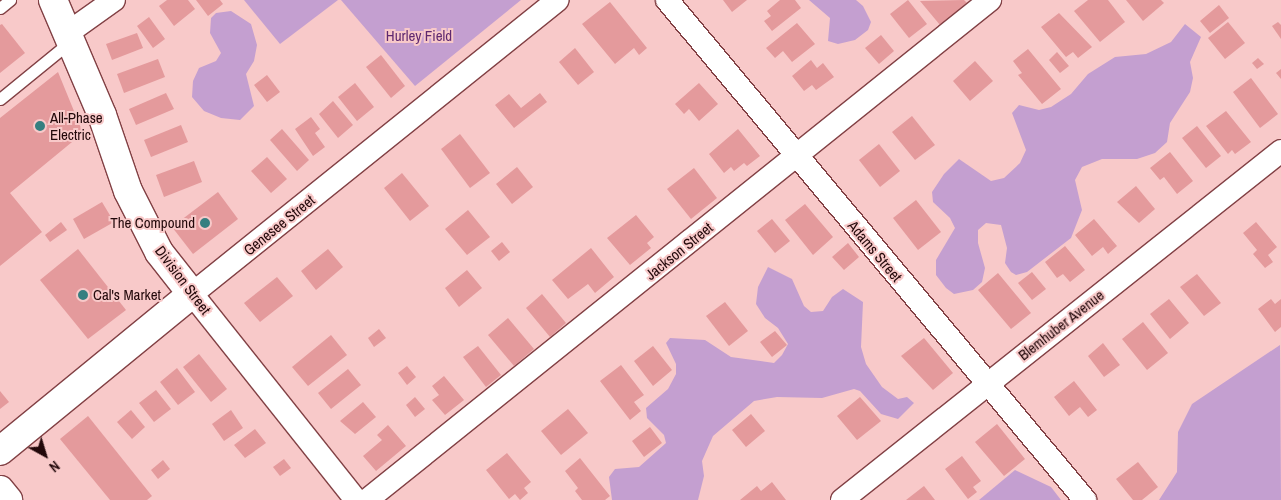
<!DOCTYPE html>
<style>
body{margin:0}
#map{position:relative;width:1281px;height:500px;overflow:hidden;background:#f8c9c9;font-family:"Archivo Narrow",sans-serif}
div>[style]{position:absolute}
.green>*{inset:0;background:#c49fd0}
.building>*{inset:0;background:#e49a9c}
.roads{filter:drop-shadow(1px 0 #824145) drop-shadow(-1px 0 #824145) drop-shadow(0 1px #824145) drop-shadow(0 -1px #824145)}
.lane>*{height:11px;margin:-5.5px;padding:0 5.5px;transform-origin:5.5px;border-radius:5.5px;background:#fff}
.street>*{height:22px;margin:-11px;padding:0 11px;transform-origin:11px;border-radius:11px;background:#fff}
.secondary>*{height:28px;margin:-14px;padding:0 14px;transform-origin:14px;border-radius:14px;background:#fff}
.dots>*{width:14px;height:14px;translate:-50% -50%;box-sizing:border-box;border:2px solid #f8c9c9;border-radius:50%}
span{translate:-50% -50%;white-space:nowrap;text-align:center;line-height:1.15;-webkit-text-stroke:4px #f8c9c9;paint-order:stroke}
.park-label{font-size:15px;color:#5f2870}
.poi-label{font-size:15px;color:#22080a}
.left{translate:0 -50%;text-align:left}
.right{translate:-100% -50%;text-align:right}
.street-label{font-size:15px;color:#22080a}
.north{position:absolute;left:20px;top:430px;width:50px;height:50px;-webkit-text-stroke:4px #f8c9c9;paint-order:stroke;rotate:141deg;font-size:14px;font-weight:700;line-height:20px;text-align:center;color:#22080a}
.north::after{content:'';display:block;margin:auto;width:18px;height:22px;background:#22080a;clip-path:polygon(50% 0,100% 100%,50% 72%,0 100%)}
</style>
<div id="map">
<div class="green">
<div style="clip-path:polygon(244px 0,338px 0,280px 44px)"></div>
<div style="clip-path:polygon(341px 0,521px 0,415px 86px)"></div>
<div style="clip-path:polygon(809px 0,856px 0,863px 6px,871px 22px,868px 30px,855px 40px,838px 44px,828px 41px,830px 18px)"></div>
<div style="clip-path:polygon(231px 11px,251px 24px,257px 45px,254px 61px,246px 74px,254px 106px,240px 120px,221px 118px,204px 111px,192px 97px,193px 81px,199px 68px,216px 61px,221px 53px,210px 33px,211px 18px,216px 13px)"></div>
<div style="clip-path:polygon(1185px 24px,1201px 37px,1190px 62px,1193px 78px,1190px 92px,1170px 123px,1167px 142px,1155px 153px,1137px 159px,1102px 159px,1082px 167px,1075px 180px,1082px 210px,1071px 238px,1027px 272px,1016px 275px,1011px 272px,1005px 263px,1007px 248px,1001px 225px,986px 223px,978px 230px,978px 243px,985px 268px,982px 282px,973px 290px,954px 294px,946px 288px,936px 275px,936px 260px,955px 228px,950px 218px,933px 202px,932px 192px,944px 174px,959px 159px,991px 181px,1004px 178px,1020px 163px,1026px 150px,1012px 113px,1019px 105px,1039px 110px,1051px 107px,1071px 94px,1088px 74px,1115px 57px,1146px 54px,1171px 42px)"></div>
<div style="clip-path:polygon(768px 267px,792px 279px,804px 306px,811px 312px,823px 311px,832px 297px,843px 289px,863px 302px,861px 347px,866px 364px,882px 387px,898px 399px,907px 397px,914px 403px,898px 419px,881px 414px,860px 391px,854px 389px,822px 398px,777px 397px,754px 401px,713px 436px,702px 461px,704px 476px,698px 500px,612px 500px,609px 477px,615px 469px,639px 467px,666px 443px,664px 435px,647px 418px,646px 408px,668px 389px,676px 374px,676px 364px,666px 343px,670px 338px,705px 340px,731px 357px,774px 363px,782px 355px,788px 344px,778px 328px,765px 318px,756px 304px,758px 287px)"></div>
<div style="clip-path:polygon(1280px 345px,1281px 500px,1159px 500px,1177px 472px,1178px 432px,1192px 404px)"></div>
<div style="clip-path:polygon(1015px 470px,1051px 487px,1061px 500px,979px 500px)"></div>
</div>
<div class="building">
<div style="clip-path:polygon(167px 0,188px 0,195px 9px,174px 26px,159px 6px)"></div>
<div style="clip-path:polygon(196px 0,220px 0,223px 4px,208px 16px)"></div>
<div style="clip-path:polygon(723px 0,747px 0,732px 12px)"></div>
<div style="clip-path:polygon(780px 0,795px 0,801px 8px,772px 31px,764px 21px,771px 16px,767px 11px)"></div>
<div style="clip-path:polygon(908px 0,927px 24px,909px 38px,890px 14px)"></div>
<div style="clip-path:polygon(964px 0,967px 3px,940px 25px,920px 1px)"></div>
<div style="clip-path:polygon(1088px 0,1108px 0,1125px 22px,1100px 42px,1074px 11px)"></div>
<div style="clip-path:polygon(1126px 0,1161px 0,1164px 3px,1143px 21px)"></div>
<div style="clip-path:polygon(610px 2px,647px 48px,639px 55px,634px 48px,615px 64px,582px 24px)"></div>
<div style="clip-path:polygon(1219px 5px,1229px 18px,1210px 33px,1200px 21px)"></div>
<div style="clip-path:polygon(1059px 13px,1092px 47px,1078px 58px,1073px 52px,1066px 57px,1041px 27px)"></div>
<div style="clip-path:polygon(149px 17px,165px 39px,153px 48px,137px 26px)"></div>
<div style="clip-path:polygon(1228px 22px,1245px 43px,1225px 59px,1208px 38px)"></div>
<div style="clip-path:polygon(1278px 22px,1281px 25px,1281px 39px,1272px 26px)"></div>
<div style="clip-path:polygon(797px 23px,815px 44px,792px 62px,783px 51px,775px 58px,766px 48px)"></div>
<div style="clip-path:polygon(2px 24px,25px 53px,0 73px,0 25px)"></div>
<div style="clip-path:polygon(137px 33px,143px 48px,112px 60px,106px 44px)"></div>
<div style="clip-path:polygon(881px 35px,894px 51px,879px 64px,865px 48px)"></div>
<div style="clip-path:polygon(575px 48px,594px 72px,578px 85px,559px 62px)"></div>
<div style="clip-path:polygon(1028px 49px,1061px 89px,1042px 104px,1018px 75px,1022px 73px,1013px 61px)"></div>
<div style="clip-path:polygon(1057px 52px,1069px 66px,1060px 73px,1049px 60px)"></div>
<div style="clip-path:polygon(381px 55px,405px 86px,391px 98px,366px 67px)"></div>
<div style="clip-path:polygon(1258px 58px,1264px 64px,1257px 69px,1252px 63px)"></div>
<div style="clip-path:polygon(158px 59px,165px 77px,124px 93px,117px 74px)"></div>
<div style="clip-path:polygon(811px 60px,817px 68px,823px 63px,834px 77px,816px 90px,812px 85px,804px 91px,792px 76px)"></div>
<div style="clip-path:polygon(975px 61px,993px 81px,970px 101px,953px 81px)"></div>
<div style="clip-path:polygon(1281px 69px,1281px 79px,1276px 73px)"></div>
<div style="clip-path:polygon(58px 72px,83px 133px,10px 193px,42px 232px,0 266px,0 118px)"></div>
<div style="clip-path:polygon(267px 75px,280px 92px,267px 102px,254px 85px)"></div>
<div style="clip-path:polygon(1251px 78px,1278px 114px,1260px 128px,1233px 92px)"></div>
<div style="clip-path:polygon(355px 83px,374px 107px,357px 121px,338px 97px)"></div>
<div style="clip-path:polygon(699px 83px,718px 104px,699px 121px,689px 109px,684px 114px,675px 104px)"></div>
<div style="clip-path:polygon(166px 93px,174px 109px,136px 125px,129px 109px)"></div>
<div style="clip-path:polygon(540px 93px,547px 102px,514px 128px,495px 105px,509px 94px,521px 108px)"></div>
<div style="clip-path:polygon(333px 101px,353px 125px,338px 138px,319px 114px)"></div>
<div style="clip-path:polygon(1226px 111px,1251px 142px,1235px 154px,1232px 150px,1228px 154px,1206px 126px)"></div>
<div style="clip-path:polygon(912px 116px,935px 145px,915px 160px,892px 132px)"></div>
<div style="clip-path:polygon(311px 117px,320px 129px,315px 133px,325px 147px,313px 156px,295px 129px)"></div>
<div style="clip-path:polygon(181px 125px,188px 142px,151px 157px,144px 140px)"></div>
<div style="clip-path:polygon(1197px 126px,1221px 156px,1206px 168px,1182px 138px)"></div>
<div style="clip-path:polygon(282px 129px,309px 160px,297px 171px,270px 140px)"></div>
<div style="clip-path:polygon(738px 129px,760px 156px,747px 166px,744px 163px,734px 171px,731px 167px,724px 173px,709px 154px)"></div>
<div style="clip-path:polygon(460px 134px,490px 173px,470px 188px,441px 149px)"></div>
<div style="clip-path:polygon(879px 144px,900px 171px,880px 187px,859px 160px)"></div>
<div style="clip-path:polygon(1170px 152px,1193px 181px,1177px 194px,1164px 177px,1160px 180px,1150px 168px)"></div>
<div style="clip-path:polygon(267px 157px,287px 179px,271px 193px,251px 171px)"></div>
<div style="clip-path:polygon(194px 161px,202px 182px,164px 197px,156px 175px)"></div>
<div style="clip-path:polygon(517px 167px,533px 187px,512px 204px,496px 184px)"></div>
<div style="clip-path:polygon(694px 168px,717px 198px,691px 219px,667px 189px)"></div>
<div style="clip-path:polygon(402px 173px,429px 206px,410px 221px,384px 188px)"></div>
<div style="clip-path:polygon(1136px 186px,1155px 209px,1139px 223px,1117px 202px)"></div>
<div style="clip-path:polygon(218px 192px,238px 219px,193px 254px,172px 227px)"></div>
<div style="clip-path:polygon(916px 200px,941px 232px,918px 250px,893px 218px)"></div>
<div style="clip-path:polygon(102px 202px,114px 222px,84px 239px,73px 219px)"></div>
<div style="clip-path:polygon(805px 204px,833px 237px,813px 255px,785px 220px)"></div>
<div style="clip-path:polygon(468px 210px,490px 237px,467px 255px,445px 229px)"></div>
<div style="clip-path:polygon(636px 215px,654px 237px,647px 243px,651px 248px,630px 265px,607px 238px)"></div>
<div style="clip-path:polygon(772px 219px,790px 241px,775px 253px,757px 231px)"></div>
<div style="clip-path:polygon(1094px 219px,1117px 246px,1108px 254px,1103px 247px,1092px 256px,1075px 235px)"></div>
<div style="clip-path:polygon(61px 222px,67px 230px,50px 242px,45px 235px)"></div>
<div style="clip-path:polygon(1256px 222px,1277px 247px,1268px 255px,1273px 262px,1265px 268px,1253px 254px,1257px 250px,1243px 233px)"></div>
<div style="clip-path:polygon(502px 242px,510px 252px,499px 261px,491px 251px)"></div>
<div style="clip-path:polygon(848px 243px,859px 257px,844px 270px,832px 257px)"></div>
<div style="clip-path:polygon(1065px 246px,1085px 270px,1070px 282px,1063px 274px,1057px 278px,1045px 262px)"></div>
<div style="clip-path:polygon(591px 248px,614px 277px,595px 293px,588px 284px,568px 299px,552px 280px)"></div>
<div style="clip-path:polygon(78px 249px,126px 310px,88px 339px,40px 280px)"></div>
<div style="clip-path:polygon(328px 249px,343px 267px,316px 290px,301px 271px)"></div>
<div style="clip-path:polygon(467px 270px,482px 288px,459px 307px,445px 288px)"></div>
<div style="clip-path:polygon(1032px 272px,1046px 289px,1032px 300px,1018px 283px)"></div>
<div style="clip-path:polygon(998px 273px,1031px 313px,1011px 329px,978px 290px)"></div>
<div style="clip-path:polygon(1197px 274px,1221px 303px,1204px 316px,1180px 287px)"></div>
<div style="clip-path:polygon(277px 277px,293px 296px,260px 322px,244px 303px)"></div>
<div style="clip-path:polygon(542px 294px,566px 323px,550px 337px,526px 308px)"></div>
<div style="clip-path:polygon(1169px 299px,1189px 323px,1170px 339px,1150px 314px)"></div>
<div style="clip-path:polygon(1271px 299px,1275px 304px,1281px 299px,1281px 327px,1275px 332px,1258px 309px)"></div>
<div style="clip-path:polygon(725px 302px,748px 331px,729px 346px,706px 316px)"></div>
<div style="clip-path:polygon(508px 318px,534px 349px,514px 366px,488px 335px)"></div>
<div style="clip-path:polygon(1143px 322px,1168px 353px,1147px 370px,1122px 339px)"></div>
<div style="clip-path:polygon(379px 329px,386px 338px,374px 347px,368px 338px)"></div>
<div style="clip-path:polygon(775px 331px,787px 345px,772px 357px,760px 342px)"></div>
<div style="clip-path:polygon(331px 335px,347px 355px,308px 386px,292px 367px)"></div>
<div style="clip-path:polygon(924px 338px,953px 373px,933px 390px,901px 356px)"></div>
<div style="clip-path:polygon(1103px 343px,1120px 365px,1104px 377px,1088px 356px)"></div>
<div style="clip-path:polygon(478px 346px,501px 375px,486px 387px,463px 357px)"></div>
<div style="clip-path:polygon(653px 346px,672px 370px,653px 386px,634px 361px)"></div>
<div style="clip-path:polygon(199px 354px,227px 389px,211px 402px,183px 367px)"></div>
<div style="clip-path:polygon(621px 365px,644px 395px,634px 402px,641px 411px,630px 420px,600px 381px)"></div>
<div style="clip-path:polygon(407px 366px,416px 377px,407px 385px,398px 373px)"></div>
<div style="clip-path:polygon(177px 368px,195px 392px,178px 405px,160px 382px)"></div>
<div style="clip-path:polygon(348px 369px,361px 385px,331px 409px,318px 393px)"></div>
<div style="clip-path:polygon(444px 376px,464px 400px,445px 415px,432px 400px,439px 395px,432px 386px)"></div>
<div style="clip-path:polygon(1074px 381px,1097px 410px,1088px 417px,1080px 407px,1069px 416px,1054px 397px)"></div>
<div style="clip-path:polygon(156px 390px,171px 409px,154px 422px,139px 403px)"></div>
<div style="clip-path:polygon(0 391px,9px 402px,0 409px)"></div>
<div style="clip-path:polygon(415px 397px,425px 409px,415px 417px,406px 405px)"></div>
<div style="clip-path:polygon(860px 397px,881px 421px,857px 440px,837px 416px)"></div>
<div style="clip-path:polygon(363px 402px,376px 417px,355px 434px,340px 421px)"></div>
<div style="clip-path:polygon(568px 409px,588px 433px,561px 455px,541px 431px)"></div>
<div style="clip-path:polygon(131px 410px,145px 427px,132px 439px,117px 422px)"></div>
<div style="clip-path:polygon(231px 410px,243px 428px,224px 441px,212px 424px)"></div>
<div style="clip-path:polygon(751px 414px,765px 431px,746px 447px,732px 430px)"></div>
<div style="clip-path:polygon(88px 416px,152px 496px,147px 500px,110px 500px,60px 439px)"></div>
<div style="clip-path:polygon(997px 424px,1025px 459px,1004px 476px,975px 442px)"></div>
<div style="clip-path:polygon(388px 425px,406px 446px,376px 471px,363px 456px,382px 440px,377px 435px)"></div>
<div style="clip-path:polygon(650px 427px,662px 443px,644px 457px,632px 441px)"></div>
<div style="clip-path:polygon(255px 429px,266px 443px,245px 458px,234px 445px)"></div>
<div style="clip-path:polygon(507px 453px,531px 482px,524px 488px,528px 493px,520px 500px,515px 494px,509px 499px,486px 470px)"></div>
<div style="clip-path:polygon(962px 456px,981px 481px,973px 487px,977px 492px,968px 499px,945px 469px)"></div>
<div style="clip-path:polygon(580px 458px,610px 496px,605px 500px,582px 500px,575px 491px,578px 488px,565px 471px)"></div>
<div style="clip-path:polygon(284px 459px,291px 468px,280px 476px,273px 467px)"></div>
<div style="clip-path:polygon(163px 460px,170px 469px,158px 479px,151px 470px)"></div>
<div style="clip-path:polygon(1138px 462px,1158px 487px,1142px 500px,1133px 500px,1116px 479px)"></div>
<div style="clip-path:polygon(772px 482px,786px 500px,740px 500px,757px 486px,761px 491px)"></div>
<div style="clip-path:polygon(924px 486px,935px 500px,906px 500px)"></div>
</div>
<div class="roads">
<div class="lane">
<div style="left:0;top:8px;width:13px;rotate:-39deg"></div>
<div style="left:0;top:99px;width:90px;rotate:-39.2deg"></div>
</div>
<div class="street">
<div style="left:667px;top:0;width:652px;rotate:50.1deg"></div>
<div style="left:69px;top:32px;width:55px;rotate:-35.4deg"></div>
<div style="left:356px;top:500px;width:263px;rotate:-128.5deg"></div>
<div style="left:192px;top:294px;width:469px;rotate:-38.8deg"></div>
<div style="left:367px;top:500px;width:799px;rotate:-38.75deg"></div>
<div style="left:842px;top:500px;width:561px;rotate:-38.48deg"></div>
</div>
<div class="secondary">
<div style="left:0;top:451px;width:248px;rotate:-39.3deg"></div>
<div style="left:192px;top:294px;width:53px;rotate:-128.2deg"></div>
<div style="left:159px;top:252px;width:68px;rotate:-116.9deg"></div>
<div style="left:128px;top:191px;width:80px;rotate:-108.9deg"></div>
<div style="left:102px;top:115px;width:125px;rotate:-113.1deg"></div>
<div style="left:0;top:490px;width:13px;rotate:51deg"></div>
</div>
</div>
<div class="dots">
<div style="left:40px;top:126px;background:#367f80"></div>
<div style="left:205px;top:223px;background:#367f80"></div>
<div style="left:83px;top:295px;background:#367f80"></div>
</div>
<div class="park-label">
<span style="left:419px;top:36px">Hurley Field</span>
</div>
<div class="poi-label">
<span class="left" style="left:50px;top:126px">All-Phase<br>Electric</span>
<span class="right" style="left:195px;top:223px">The Compound</span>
<span class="left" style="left:93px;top:295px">Cal's Market</span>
</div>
<div class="street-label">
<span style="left:279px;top:225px;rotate:-39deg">Genesee Street</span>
<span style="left:679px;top:251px;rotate:-39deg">Jackson Street</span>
<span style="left:875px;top:251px;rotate:50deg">Adams Street</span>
<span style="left:183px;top:280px;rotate:53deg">Division Street</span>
<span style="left:1061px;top:325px;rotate:-38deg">Blemhuber Avenue</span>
</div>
<div class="north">N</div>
</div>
